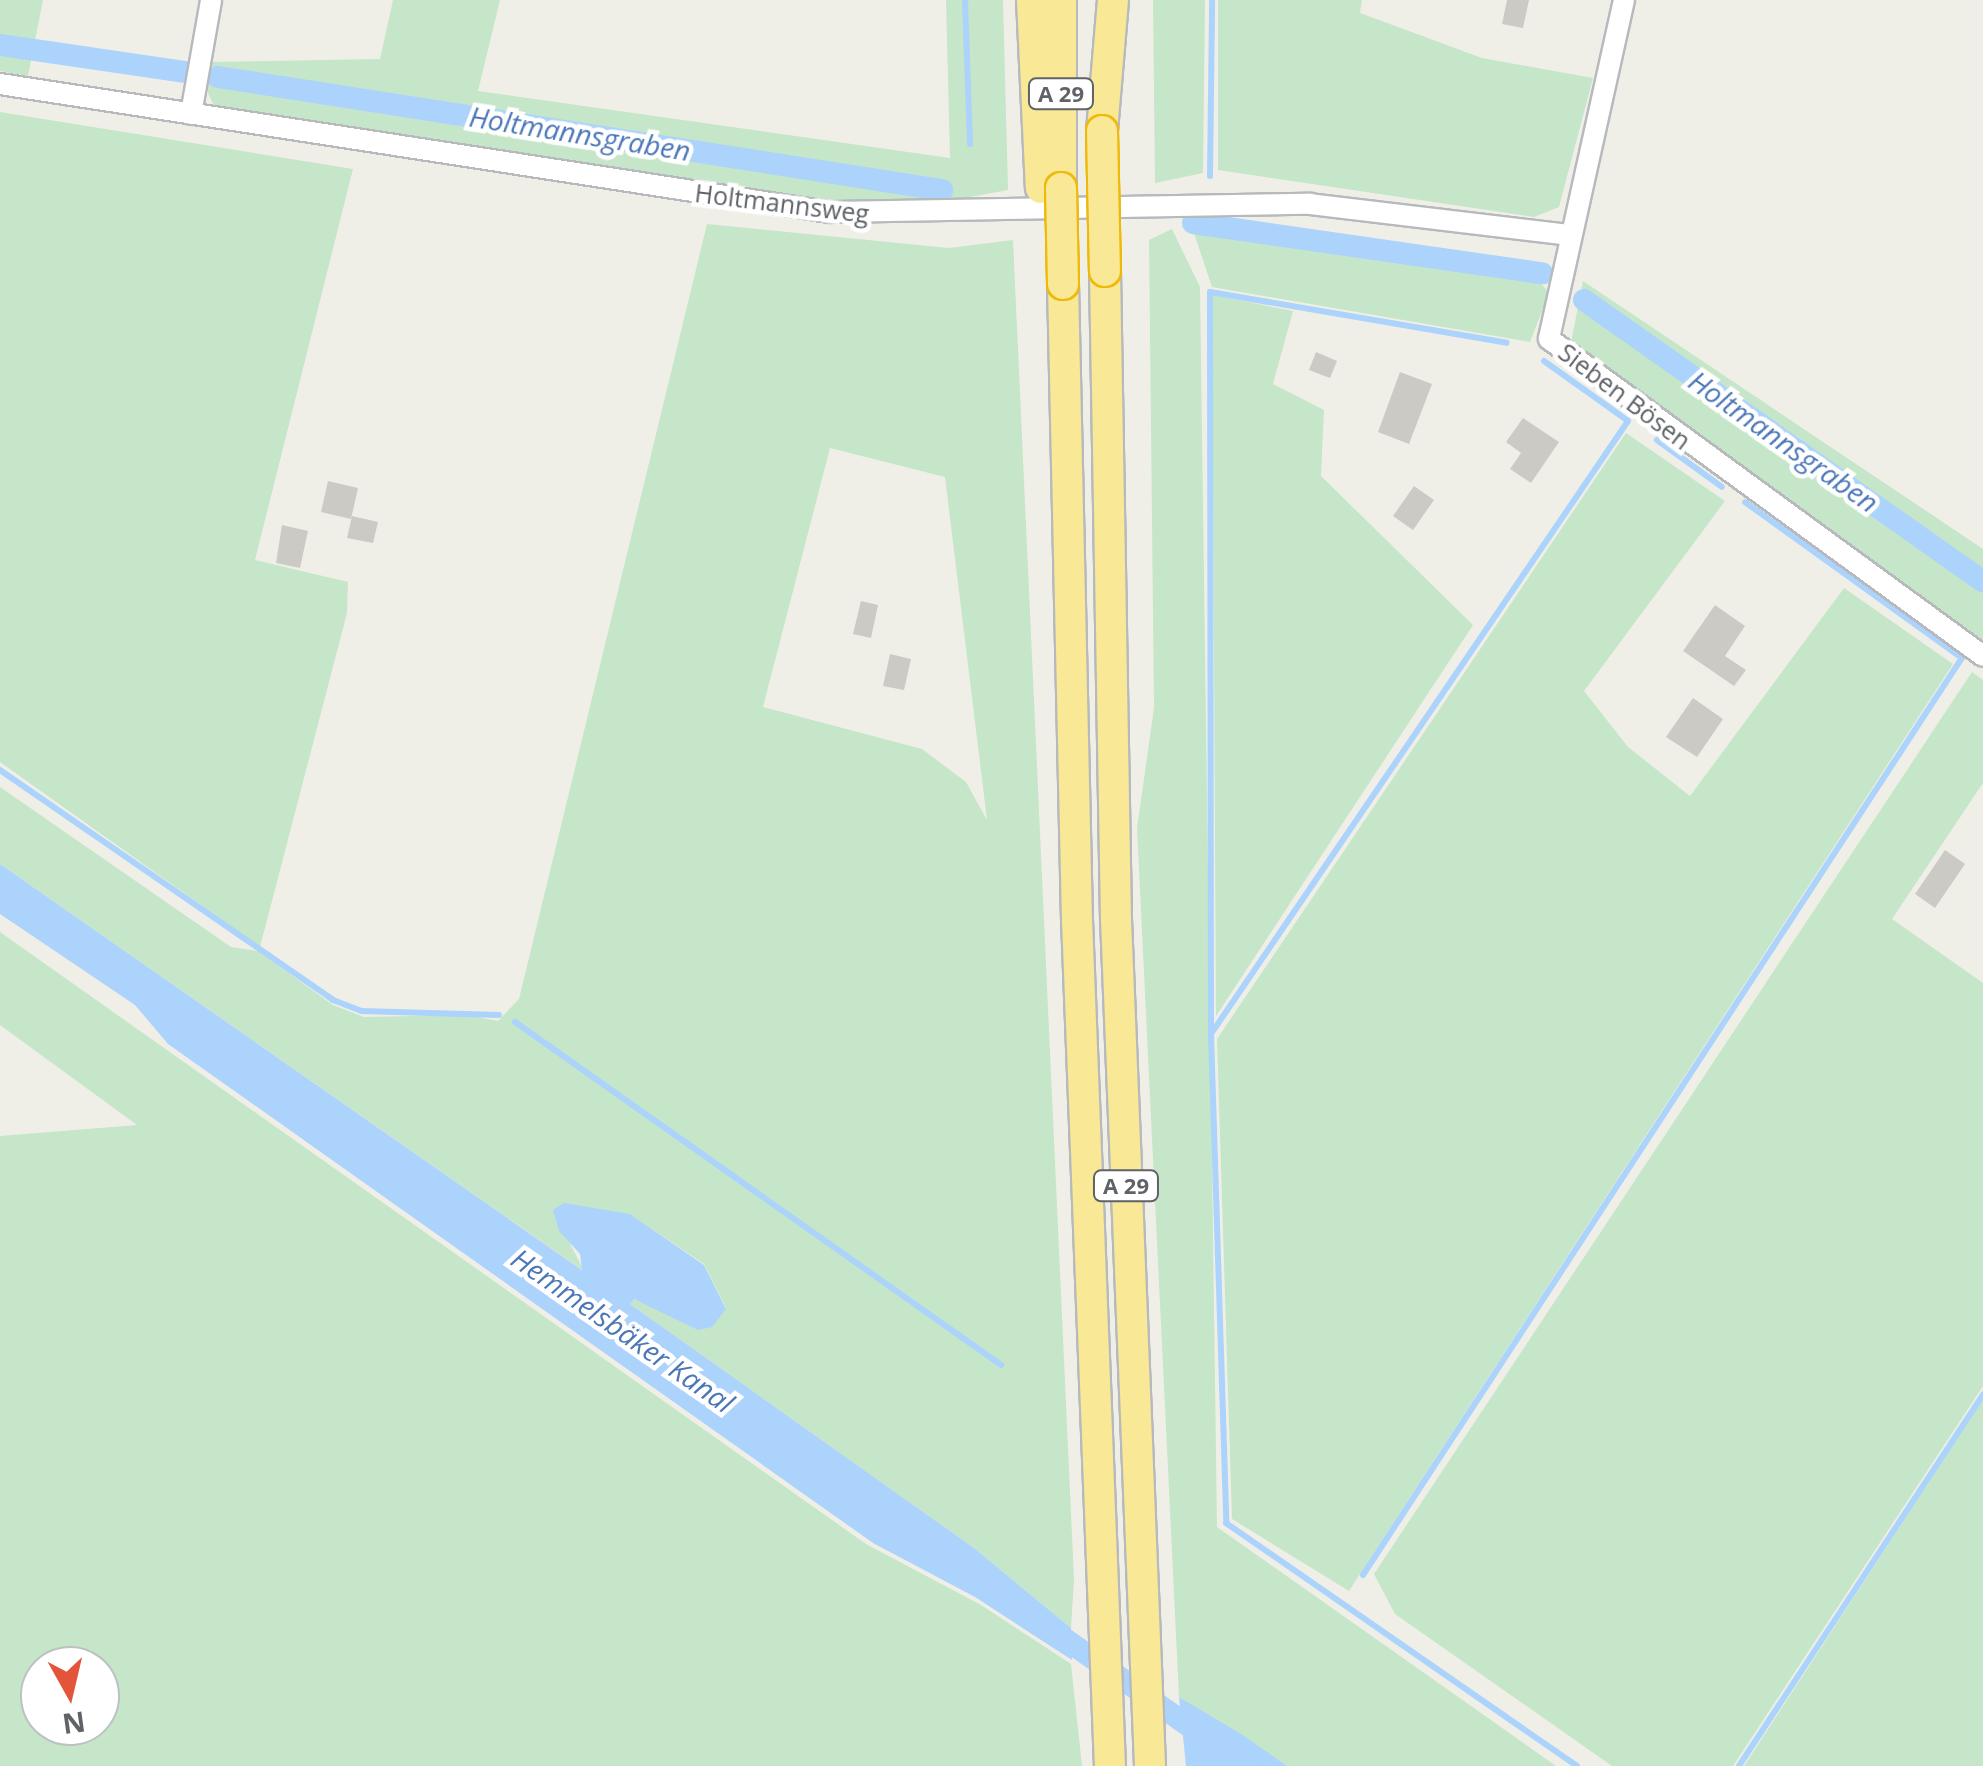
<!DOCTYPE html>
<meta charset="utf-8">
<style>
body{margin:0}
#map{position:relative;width:1983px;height:1766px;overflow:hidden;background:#f0efe7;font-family:"Open Sans",sans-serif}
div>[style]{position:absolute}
.green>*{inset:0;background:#c5e6c8}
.water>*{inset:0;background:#acd3fc}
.stream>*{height:6px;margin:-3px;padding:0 3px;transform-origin:3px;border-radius:3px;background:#acd3fc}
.canal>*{height:22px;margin:-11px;padding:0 11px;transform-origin:11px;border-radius:11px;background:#acd3fc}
.building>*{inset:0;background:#cccac4}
.roads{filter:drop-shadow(2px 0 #b7b9bd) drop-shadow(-2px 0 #b7b9bd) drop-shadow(0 2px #b7b9bd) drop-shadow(0 -2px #b7b9bd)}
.minor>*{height:20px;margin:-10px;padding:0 10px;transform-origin:10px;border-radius:10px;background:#fff}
.highway>*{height:30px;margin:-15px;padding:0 15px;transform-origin:15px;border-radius:15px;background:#f9e896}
.bridges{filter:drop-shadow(2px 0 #eeb909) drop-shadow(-2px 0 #eeb909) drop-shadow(0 2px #eeb909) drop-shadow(0 -2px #eeb909)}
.highway-bridge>*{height:30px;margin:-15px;padding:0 15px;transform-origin:15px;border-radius:15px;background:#f9e896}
span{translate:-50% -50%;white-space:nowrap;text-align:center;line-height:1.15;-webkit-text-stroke:9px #fff;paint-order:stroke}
.shield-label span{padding:2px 8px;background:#fff;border:2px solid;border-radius:8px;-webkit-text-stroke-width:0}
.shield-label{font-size:22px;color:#5f6267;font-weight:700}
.street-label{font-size:25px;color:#5f6267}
.water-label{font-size:28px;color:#4b77b7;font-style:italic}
.north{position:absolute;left:20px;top:1646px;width:100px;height:100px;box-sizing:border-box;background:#fff;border:2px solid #bfc0c2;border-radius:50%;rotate:172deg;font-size:28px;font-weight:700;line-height:40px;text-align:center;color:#5f6267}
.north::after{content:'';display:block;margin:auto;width:35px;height:45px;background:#e3553b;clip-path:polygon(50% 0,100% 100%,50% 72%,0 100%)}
</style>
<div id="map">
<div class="green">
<div style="clip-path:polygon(0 0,43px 0,28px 76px,0 71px)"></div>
<div style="clip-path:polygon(393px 0,500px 0,478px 91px,950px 158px,946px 0,1003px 0,1008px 190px,948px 201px,841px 203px,216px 110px,208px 93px,209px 62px,380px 59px)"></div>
<div style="clip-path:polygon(1153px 0,1205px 0,1203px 173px,1155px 183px)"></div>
<div style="clip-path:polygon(1218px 0,1362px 0,1360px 13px,1482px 58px,1593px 78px,1559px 207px,1534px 217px,1218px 170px)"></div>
<div style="clip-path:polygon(0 112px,353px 169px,255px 560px,348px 582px,347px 613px,260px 947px,0 762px)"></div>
<div style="clip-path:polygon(evenodd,707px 224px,949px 248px,1013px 240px,1074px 1579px,1071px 1628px,974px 1548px,630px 1304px,633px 1299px,660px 1310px,726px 1308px,704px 1264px,630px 1214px,553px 1210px,584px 1271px,0 864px,0 787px,231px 947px,258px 951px,333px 1005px,364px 1017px,466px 1015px,498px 1021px,519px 999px,707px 224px,830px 448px,945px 477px,987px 820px,966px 782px,922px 749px,763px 707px,830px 448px)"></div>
<div style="clip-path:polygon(1172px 229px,1200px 287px,1217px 1527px,1556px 1766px,1287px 1766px,1179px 1697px,1137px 828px,1154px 708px,1149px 240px)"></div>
<div style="clip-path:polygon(1193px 230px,1539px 281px,1549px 293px,1530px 342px,1212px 287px)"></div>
<div style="clip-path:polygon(1583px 281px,1983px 549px,1983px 640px,1571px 343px)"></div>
<div style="clip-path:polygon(1212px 295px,1293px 311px,1273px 384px,1324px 410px,1321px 476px,1473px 625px,1216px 1016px)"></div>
<div style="clip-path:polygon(1626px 433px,1725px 501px,1584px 691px,1628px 747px,1690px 796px,1844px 588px,1953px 664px,1349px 1591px,1232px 1519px,1217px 1039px)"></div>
<div style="clip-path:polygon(1972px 672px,1983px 680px,1983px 783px,1892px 919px,1983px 983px,1983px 1386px,1733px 1766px,1612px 1766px,1395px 1614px,1374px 1574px)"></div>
<div style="clip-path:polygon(evenodd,0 932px,866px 1544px,981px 1605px,1071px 1664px,1082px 1766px,0 1766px,0 1136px,137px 1125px,0 1025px,0 932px,100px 1666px,100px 1726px,40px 1726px,40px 1666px,100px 1666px)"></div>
<div style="clip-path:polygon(1983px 1399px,1983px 1766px,1744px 1766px)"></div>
</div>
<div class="water">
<div style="clip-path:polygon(0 864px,582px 1270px,580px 1254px,559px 1231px,553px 1210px,564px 1203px,630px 1214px,704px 1265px,726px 1309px,712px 1327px,698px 1330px,634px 1299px,630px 1304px,974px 1548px,1071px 1628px,1072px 1660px,975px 1597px,873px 1543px,168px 1044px,135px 1005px,0 914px)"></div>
<div style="clip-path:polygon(1179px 1697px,1241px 1734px,1287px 1766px,1186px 1766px)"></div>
</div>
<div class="stream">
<div style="left:965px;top:0;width:144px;rotate:88deg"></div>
<div style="left:1210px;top:176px;width:176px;rotate:-89.3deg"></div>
<div style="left:1544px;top:361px;width:103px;rotate:35.5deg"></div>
<div style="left:1628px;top:421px;width:741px;rotate:124.23deg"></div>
<div style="left:1211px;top:1034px;width:489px;rotate:88.2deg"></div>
<div style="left:1226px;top:1523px;width:427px;rotate:34.7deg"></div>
<div style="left:1657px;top:440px;width:80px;rotate:35.9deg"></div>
<div style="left:0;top:770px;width:405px;rotate:34.6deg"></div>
<div style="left:333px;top:1000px;width:30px;rotate:21deg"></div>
<div style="left:361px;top:1011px;width:138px;rotate:1.7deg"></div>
<div style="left:515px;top:1022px;width:595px;rotate:35.21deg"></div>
<div style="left:1211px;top:1034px;width:742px;rotate:-90.08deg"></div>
<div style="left:1210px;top:292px;width:301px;rotate:9.7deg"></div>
<div style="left:1363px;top:1575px;width:1095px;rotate:-56.85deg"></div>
<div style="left:1962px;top:658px;width:267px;rotate:-144.3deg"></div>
<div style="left:1739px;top:1766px;width:445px;rotate:-56.7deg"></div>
</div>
<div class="canal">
<div style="left:0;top:45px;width:186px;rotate:8.3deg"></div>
<div style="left:218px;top:77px;width:733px;rotate:8.87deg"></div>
<div style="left:1193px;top:223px;width:353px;rotate:8.2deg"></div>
<div style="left:1584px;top:300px;width:488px;rotate:35.2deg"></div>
<div style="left:1048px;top:1627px;width:242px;rotate:35.1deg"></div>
</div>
<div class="building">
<div style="clip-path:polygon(1507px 0,1529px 0,1523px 28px,1502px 24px)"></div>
<div style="clip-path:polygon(1316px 352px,1337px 361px,1330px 378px,1309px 370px)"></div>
<div style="clip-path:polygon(1400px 372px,1432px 384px,1409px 444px,1378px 432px)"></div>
<div style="clip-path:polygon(1523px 418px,1559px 442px,1531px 483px,1510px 469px,1521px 453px,1506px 442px)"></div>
<div style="clip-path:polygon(328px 481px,358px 488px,351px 519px,321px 512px)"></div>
<div style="clip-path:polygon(1414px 486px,1434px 500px,1413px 530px,1393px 516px)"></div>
<div style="clip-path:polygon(352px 516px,378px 522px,373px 543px,347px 538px)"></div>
<div style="clip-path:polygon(282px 525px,308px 531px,300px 568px,276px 563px)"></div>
<div style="clip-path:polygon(861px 601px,878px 605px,871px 638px,853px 634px)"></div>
<div style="clip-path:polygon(1715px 605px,1745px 626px,1725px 656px,1746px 670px,1734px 686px,1683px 651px)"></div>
<div style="clip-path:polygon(890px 654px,911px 659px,904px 690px,883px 686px)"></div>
<div style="clip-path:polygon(1693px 698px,1723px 719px,1697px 757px,1666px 737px)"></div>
<div style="clip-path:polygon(1945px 850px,1965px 864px,1935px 908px,1915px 894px)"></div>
</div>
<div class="roads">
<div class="minor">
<div style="left:1624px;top:0;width:347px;rotate:102.5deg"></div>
<div style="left:1549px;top:339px;width:537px;rotate:36.14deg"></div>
<div style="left:0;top:84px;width:839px;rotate:8.78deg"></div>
<div style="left:829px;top:212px;width:481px;rotate:-1deg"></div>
<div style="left:1310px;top:204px;width:263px;rotate:6.8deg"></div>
<div style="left:191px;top:114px;width:116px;rotate:-80deg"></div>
</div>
<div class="highway">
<div style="left:1032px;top:0;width:188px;rotate:87.3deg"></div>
<div style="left:1061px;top:0;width:188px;rotate:90deg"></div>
<div style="left:1102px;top:131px;width:131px;rotate:-85.2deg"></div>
<div style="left:1105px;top:271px;width:648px;rotate:89.03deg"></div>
<div style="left:1116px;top:919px;width:848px;rotate:87.7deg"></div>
<div style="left:1063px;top:284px;width:636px;rotate:88.74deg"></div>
<div style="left:1077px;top:920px;width:847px;rotate:87.77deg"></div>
</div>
</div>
<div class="bridges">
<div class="highway-bridge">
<div style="left:1102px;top:131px;width:140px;rotate:88.8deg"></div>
<div style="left:1061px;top:188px;width:96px;rotate:88.8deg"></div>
</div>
</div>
<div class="shield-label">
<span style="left:1061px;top:94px">A 29</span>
<span style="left:1126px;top:1186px">A 29</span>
</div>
<div class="street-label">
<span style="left:782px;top:203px;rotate:7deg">Holtmannsweg</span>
<span style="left:1625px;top:396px;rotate:37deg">Sieben Bösen</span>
</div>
<div class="water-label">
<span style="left:580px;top:133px;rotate:9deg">Holtmannsgraben</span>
<span style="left:1784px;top:441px;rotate:35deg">Holtmannsgraben</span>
<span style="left:623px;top:1330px;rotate:35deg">Hemmelsbäker Kanal</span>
</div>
<div class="north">N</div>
</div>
